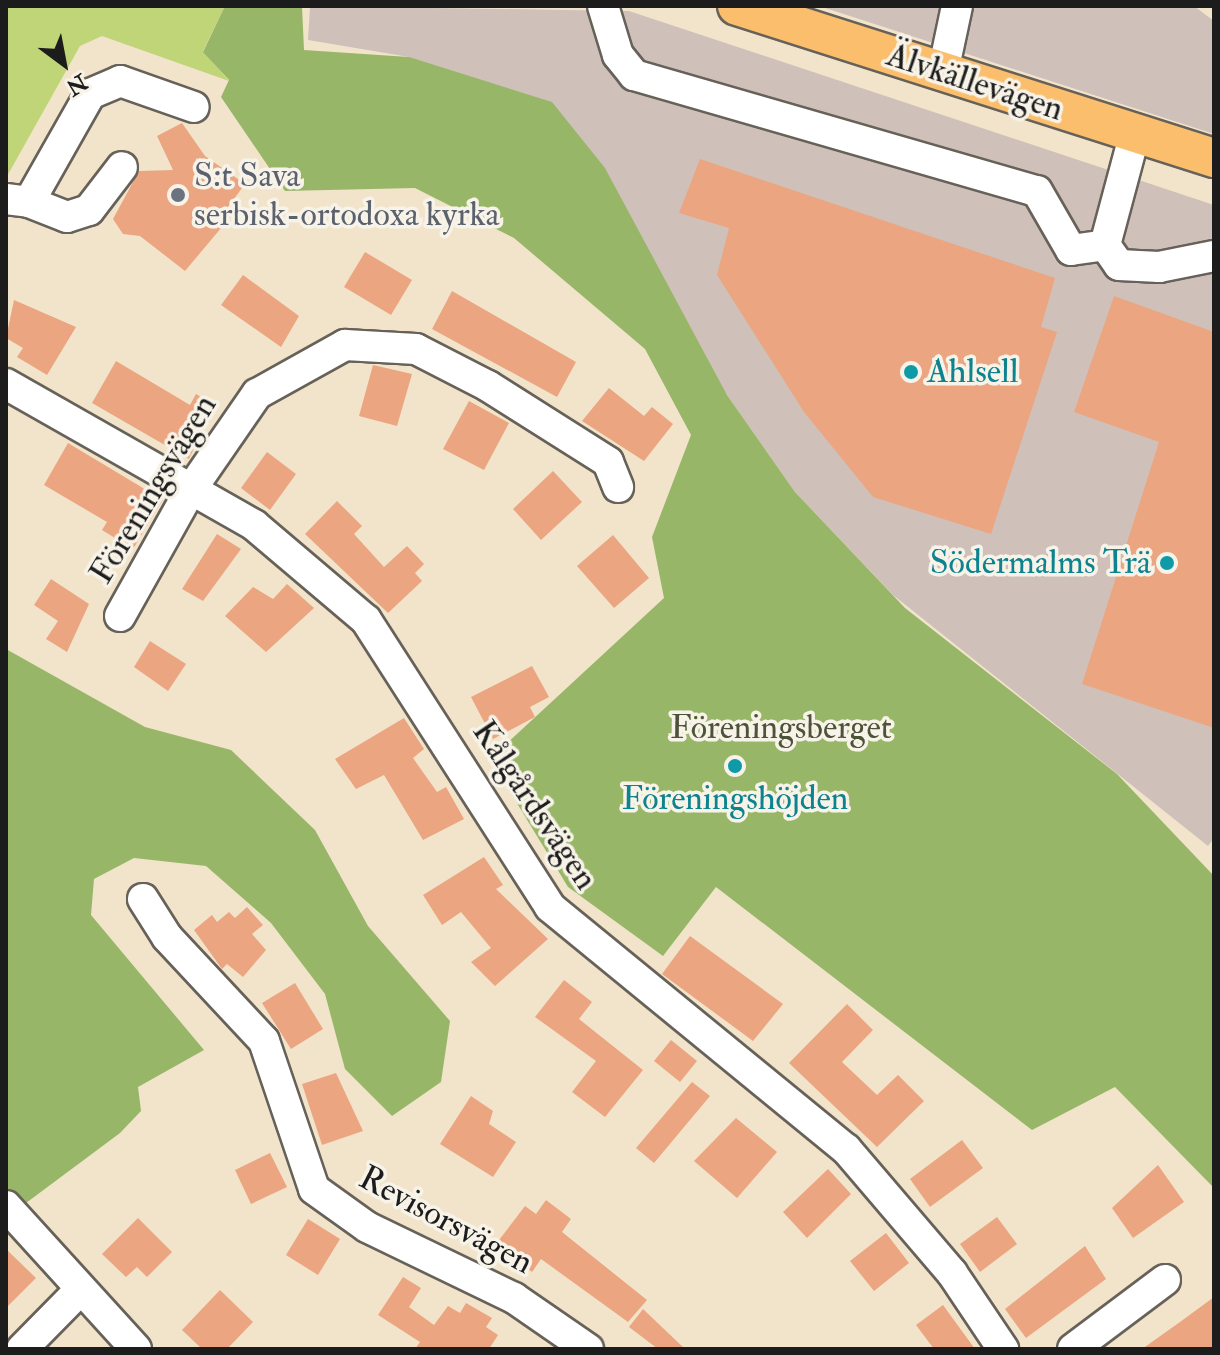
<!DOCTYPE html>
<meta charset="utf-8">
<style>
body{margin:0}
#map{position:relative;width:1220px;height:1355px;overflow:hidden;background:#f2e4cb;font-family:"IM FELL Double Pica",serif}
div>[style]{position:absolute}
.industrial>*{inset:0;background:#cfc1ba}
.green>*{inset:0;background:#c0d478}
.forest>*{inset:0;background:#98b668}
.building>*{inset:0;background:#eba581}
.roads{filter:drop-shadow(2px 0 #676259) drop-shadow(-2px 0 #676259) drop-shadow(0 2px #676259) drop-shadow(0 -2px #676259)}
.minor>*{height:30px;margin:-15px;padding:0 15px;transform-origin:15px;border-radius:15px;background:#fff}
.major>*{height:38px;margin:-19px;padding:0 19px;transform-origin:19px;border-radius:19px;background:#fabe6d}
.dots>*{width:22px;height:22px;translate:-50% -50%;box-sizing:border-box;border:4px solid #f7f3e8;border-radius:50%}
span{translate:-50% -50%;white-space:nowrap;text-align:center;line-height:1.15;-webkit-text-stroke:7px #f7f3e8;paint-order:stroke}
.street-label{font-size:34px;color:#1c1c1c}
.worship-label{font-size:34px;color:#5b616d}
.left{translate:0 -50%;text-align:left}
.culture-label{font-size:34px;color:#0d838f}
.right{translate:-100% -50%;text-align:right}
.park-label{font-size:34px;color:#4d5338}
.frame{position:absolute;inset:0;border:8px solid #1c1c1c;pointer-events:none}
.north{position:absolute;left:24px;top:24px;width:80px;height:80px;-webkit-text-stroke:6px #f7f3e8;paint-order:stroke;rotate:148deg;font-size:22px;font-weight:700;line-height:32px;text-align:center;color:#1c1c1c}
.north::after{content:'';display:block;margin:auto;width:28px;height:36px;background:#1c1c1c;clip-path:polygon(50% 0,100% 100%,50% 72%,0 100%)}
</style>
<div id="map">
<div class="industrial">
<div style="clip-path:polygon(310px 6px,629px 11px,1214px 205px,1214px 838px,1208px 846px,893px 595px,795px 492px,727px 395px,409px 57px,308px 40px)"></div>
<div style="clip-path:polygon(819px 6px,1194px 6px,1214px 21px,1214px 134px)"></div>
</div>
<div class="green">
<div style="clip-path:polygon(6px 6px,225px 6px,203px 51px,229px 81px,102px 36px,80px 46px,6px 178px)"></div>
</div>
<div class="forest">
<div style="clip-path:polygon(225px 6px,302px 6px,304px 50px,409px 57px,552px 102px,605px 168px,727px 395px,795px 492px,905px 608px,1117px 774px,1214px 876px,1214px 1188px,1115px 1087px,1032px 1130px,716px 887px,663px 956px,568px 887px,490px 759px,664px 598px,652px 537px,691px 435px,645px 349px,514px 238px,415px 188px,285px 191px,221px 97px,229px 80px,203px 52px)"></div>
<div style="clip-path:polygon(6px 649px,145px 727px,231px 750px,315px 830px,368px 926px,450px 1021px,441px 1082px,392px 1116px,345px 1069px,325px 994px,271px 923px,206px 866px,134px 858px,94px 879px,91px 915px,204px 1050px,138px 1087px,141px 1111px,120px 1133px,22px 1206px,6px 1187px)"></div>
</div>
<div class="building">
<div style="clip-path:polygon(182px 123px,205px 156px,245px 184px,228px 207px,232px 215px,185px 271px,140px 236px,123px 234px,113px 219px,139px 171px,173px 170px,157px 136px)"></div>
<div style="clip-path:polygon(700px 159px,1055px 278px,1041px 327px,1057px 332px,991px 534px,873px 497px,804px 412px,717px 275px,729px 228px,679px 213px)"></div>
<div style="clip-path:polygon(365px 252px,412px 280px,391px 315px,344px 287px)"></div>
<div style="clip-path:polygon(243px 275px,299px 316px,281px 347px,221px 305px)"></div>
<div style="clip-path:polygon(452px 291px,576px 362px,557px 397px,432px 329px)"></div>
<div style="clip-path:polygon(1114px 296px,1214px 332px,1214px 728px,1082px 684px,1159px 442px,1074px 412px)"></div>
<div style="clip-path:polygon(14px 300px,76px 327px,47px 375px,17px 357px,23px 348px,6px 338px)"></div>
<div style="clip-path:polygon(116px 361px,190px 405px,196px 394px,215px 405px,189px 459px,92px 403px)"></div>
<div style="clip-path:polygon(373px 365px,412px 374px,397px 426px,359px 416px)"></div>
<div style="clip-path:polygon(609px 388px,644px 416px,652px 407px,673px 424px,644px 461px,582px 421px)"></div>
<div style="clip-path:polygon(469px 401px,509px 423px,484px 470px,443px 449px)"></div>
<div style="clip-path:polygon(68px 443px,163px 500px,133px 549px,102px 530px,107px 522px,44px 485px)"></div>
<div style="clip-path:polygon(267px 452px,296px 474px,270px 510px,241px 488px)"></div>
<div style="clip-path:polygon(553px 471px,582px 502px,541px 540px,513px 509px)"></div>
<div style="clip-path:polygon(337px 501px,362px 526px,354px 534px,384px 567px,407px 546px,424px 564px,415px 573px,422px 581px,388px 613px,305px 534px)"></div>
<div style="clip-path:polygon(217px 534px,241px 549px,203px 601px,182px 589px)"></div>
<div style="clip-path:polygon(613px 535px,649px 578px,614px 608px,577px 566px)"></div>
<div style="clip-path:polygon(51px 579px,89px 604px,67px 652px,46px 639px,58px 621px,34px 605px)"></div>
<div style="clip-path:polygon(287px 584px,314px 608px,266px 652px,225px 616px,253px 587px,273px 599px)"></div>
<div style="clip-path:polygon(150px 641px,186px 664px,168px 691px,134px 667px)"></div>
<div style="clip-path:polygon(532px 666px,549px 697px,530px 707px,535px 717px,493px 739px,471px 697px)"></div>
<div style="clip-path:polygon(404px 718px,424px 749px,413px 758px,437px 792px,446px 787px,464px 819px,423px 840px,384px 775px,356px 789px,335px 759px)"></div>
<div style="clip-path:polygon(484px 857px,503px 885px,496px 889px,548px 939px,495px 986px,471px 962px,491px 948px,461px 912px,442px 925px,423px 895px)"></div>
<div style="clip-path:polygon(247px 907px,263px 925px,252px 934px,266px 950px,243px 977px,227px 964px,222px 969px,194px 930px,212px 915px,217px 922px,229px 912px,235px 918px)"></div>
<div style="clip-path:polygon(690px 936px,783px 1004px,753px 1041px,662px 974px)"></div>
<div style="clip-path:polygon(564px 980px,592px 1002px,579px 1019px,643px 1070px,605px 1117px,572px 1092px,596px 1061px,535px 1017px)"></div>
<div style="clip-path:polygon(295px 983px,323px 1029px,291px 1049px,262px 1003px)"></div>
<div style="clip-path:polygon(847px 1004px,873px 1030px,842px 1062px,877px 1095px,898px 1075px,924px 1101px,877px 1147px,789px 1063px)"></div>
<div style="clip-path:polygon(671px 1040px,697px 1061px,680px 1082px,654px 1061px)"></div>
<div style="clip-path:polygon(336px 1073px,363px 1131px,322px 1145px,302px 1084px)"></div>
<div style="clip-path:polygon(692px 1082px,710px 1096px,654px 1163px,636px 1148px)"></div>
<div style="clip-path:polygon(471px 1096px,493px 1111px,489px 1124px,516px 1142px,493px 1177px,440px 1144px)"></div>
<div style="clip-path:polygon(736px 1118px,777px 1152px,737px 1198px,694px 1161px)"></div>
<div style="clip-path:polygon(962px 1140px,983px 1168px,930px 1207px,910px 1179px)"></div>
<div style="clip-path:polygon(270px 1153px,287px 1187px,251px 1204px,235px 1170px)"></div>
<div style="clip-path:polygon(1158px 1165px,1184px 1202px,1133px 1238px,1112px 1208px)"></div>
<div style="clip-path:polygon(828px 1169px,851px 1194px,807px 1238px,783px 1212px)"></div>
<div style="clip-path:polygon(546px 1200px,571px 1219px,562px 1232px,647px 1300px,628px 1322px,541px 1259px,532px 1272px,496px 1244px,525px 1206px,536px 1214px)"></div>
<div style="clip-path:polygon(997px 1217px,1017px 1244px,980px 1272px,960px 1244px)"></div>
<div style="clip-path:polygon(138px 1218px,172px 1252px,147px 1277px,137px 1267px,126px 1277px,102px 1254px)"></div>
<div style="clip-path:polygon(308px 1219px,340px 1239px,318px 1275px,286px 1255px)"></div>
<div style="clip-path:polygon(886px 1233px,909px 1263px,874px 1291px,850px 1261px)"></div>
<div style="clip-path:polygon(1085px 1246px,1106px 1279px,1026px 1338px,1005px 1309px)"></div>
<div style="clip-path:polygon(6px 1249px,36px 1278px,6px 1308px)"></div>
<div style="clip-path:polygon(403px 1277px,421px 1288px,409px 1307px,434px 1325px,448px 1306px,460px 1313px,466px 1303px,492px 1318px,486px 1327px,498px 1335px,489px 1349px,415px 1349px,420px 1342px,378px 1315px)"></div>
<div style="clip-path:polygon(220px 1290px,253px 1322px,227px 1349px,202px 1349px,182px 1330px)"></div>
<div style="clip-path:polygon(1214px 1297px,1214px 1349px,1142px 1349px,1180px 1322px)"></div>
<div style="clip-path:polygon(943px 1305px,975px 1349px,934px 1349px,916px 1325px)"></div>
<div style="clip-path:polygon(643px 1309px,685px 1349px,658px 1349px,629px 1327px)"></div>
</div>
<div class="roads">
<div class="minor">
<div style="left:603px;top:6px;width:51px;rotate:73deg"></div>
<div style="left:618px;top:55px;width:26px;rotate:51deg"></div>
<div style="left:634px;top:75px;width:419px;rotate:16.1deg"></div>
<div style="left:1037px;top:191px;width:68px;rotate:60deg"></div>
<div style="left:1071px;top:250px;width:34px;rotate:-8deg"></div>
<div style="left:943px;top:72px;width:67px;rotate:-78deg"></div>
<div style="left:1135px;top:133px;width:116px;rotate:105deg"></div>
<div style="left:1105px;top:245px;width:24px;rotate:55deg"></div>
<div style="left:1119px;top:265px;width:40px;rotate:2.9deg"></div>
<div style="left:1159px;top:267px;width:56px;rotate:-11.3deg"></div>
<div style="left:6px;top:199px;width:23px;rotate:7deg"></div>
<div style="left:29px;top:202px;width:124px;rotate:-60.5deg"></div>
<div style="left:90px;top:94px;width:33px;rotate:-23deg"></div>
<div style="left:120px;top:81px;width:78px;rotate:19.4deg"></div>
<div style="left:29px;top:202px;width:41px;rotate:21.5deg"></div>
<div style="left:67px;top:217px;width:23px;rotate:-18deg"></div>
<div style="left:89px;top:210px;width:54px;rotate:-52.5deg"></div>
<div style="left:6px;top:384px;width:285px;rotate:29.6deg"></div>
<div style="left:254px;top:525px;width:147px;rotate:40.3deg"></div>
<div style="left:366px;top:620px;width:341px;rotate:57.3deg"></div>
<div style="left:550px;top:907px;width:382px;rotate:39.3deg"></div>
<div style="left:846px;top:1149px;width:163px;rotate:49.5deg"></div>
<div style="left:952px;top:1273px;width:92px;rotate:56.1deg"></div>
<div style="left:120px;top:616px;width:143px;rotate:-60.8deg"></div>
<div style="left:190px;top:491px;width:118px;rotate:-55.4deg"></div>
<div style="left:257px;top:394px;width:101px;rotate:-29.1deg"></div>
<div style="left:345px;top:345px;width:71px;rotate:3.2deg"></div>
<div style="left:416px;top:349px;width:81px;rotate:27.2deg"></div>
<div style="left:488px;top:386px;width:142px;rotate:32.3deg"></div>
<div style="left:608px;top:462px;width:27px;rotate:68deg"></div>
<div style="left:143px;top:899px;width:45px;rotate:57.7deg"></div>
<div style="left:167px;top:937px;width:142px;rotate:47deg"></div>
<div style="left:264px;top:1041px;width:156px;rotate:71.3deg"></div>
<div style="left:314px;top:1189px;width:65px;rotate:35.6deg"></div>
<div style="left:367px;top:1227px;width:163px;rotate:25.8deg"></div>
<div style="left:514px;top:1298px;width:90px;rotate:34.6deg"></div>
<div style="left:6px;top:1206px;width:193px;rotate:47.7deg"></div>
<div style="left:22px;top:1349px;width:81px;rotate:-45.5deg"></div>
<div style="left:1073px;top:1349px;width:115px;rotate:-36.9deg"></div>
</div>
<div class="major">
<div style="left:737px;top:6px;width:501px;rotate:17.67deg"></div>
</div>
</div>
<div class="dots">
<div style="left:178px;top:195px;background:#6b7280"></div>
<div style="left:911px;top:372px;background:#0f9aa8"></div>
<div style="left:1167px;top:563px;background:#0f9aa8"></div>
<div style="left:735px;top:766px;background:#0f9aa8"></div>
</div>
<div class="street-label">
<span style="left:975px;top:82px;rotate:18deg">Älvkällevägen</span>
<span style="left:153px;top:489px;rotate:-59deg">Föreningsvägen</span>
<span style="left:535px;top:805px;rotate:56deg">Kålgårdsvägen</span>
<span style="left:446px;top:1220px;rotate:28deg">Revisorsvägen</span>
</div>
<div class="worship-label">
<span class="left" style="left:194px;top:195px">S:t Sava<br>serbisk-ortodoxa kyrka</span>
</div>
<div class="culture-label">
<span class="left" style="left:927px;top:372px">Ahlsell</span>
<span class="right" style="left:1151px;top:563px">Södermalms Trä</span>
<span style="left:735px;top:799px">Föreningshöjden</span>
</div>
<div class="park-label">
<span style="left:781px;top:728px">Föreningsberget</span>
</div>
<div class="frame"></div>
<div class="north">N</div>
</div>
